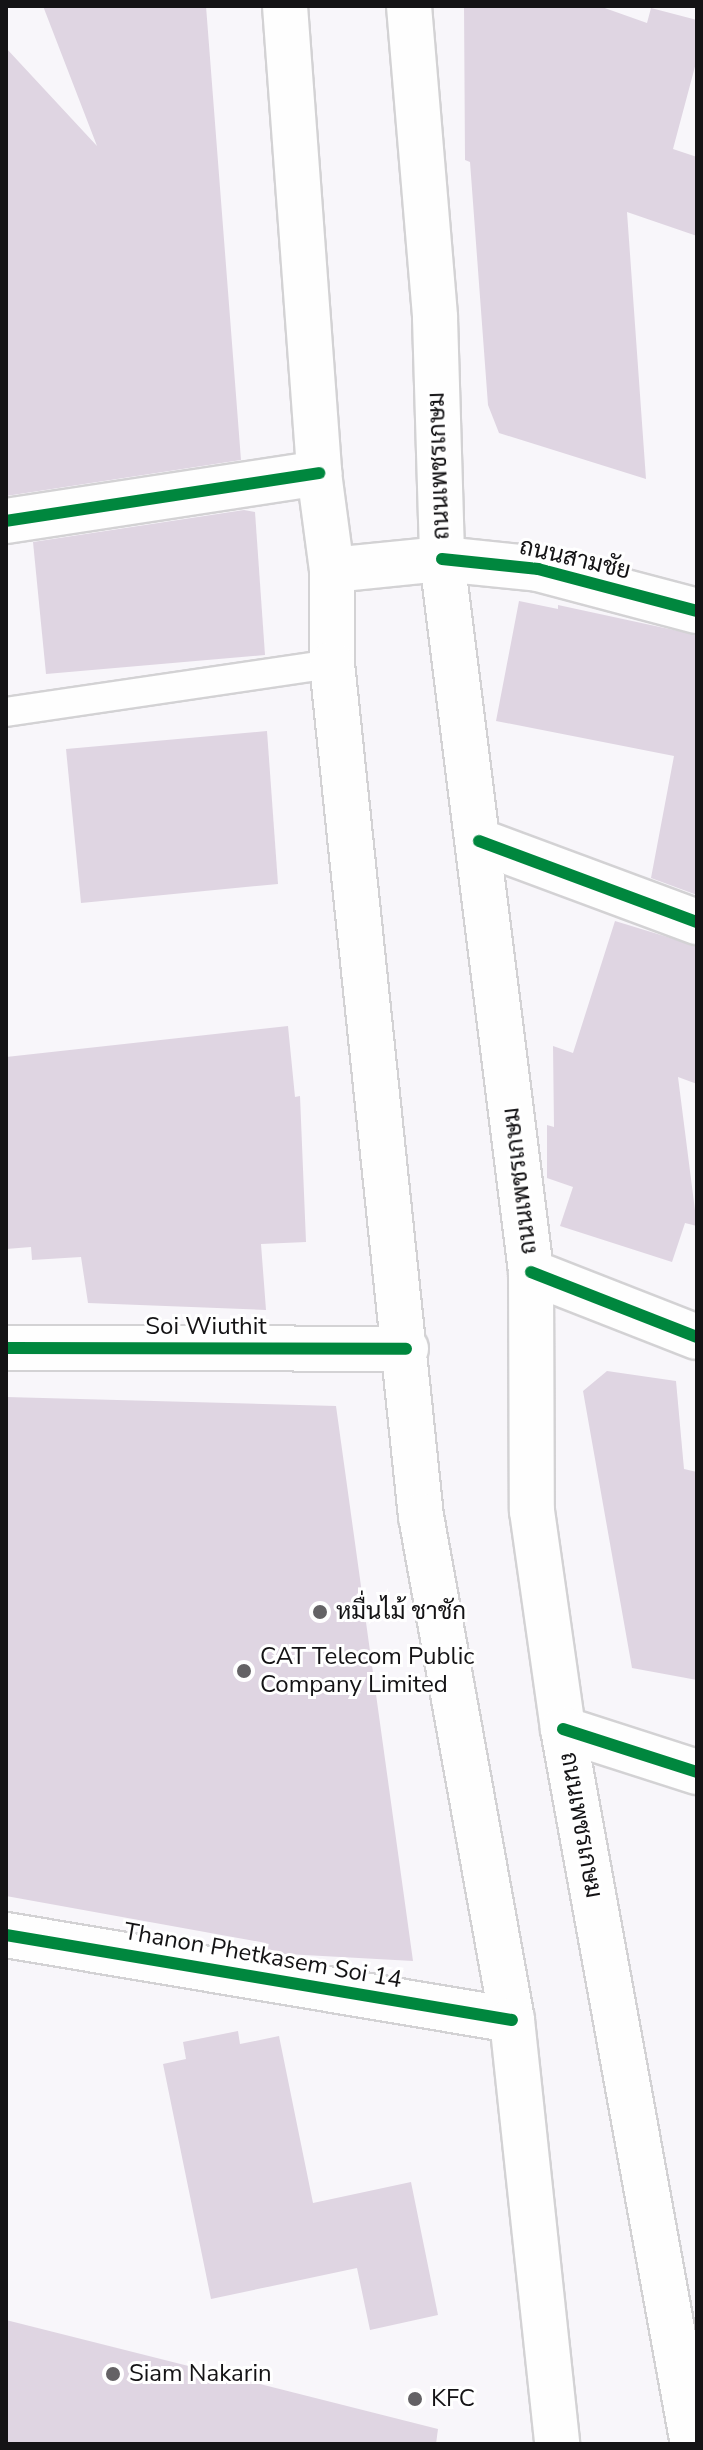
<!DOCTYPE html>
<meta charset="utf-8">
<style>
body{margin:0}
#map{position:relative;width:703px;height:2450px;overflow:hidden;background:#f8f6fa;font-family:"Nunito Sans",Sarabun,sans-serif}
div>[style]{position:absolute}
.building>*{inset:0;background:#dfd5e2}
.roads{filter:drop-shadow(2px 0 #d3d2d4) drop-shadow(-2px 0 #d3d2d4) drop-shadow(0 2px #d3d2d4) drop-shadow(0 -2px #d3d2d4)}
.lane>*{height:28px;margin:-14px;padding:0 14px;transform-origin:14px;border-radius:14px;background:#fefefe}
.street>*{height:44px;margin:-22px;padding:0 22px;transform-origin:22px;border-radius:22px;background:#fefefe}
.secondary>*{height:44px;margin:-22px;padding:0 22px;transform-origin:22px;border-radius:22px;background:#fefefe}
.cycleway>*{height:12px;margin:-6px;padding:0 6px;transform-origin:6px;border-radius:6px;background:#00873e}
.dots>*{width:22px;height:22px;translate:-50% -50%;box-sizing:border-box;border:4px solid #fff;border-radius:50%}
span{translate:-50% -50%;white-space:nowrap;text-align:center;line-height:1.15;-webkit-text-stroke:6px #fff;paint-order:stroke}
.street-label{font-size:24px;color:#141315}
.poi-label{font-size:24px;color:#141315}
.left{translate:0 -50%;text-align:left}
.frame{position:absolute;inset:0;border:8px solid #141315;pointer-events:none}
</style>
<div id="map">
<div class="building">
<div style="clip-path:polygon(43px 6px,206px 6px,241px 460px,6px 496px,6px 48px,97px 146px)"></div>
<div style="clip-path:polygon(464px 6px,599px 6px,647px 23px,651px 8px,697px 20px,697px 59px,673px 149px,697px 157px,697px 236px,627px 212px,646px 479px,499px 433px,488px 405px,470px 162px,465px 160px)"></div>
<div style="clip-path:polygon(244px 510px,255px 512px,265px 655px,46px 674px,33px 542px)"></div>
<div style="clip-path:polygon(519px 601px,558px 609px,558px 605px,697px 635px,697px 895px,651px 878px,674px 756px,496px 721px)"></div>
<div style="clip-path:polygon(267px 731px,278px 884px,81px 903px,66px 749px)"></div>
<div style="clip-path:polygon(615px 921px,697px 946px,697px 1084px,678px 1077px,697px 1226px,685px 1223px,672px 1262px,560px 1226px,573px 1187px,547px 1178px,547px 1125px,554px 1127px,553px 1046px,573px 1053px)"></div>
<div style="clip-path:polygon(288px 1026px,295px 1097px,300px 1096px,306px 1242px,261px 1244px,266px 1310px,88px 1303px,81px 1257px,32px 1260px,31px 1247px,6px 1249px,6px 1057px)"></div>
<div style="clip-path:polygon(607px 1371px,676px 1381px,684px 1469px,697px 1472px,697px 1680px,632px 1668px,583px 1391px)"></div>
<div style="clip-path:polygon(6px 1397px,336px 1406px,413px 1961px,268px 1953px,266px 1943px,6px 1896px)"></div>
<div style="clip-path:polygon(238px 2031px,240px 2044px,279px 2036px,313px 2203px,411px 2182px,438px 2315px,370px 2330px,357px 2268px,211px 2299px,163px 2064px,186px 2059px,183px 2042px)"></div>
<div style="clip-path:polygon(6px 2320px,438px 2429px,436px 2444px,6px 2444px)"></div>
</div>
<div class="roads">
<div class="lane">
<div style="left:6px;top:712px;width:330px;rotate:-8.4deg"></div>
</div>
<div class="street">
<div style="left:6px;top:521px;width:317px;rotate:-8.7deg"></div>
<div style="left:479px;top:841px;width:233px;rotate:20.4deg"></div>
<div style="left:531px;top:1272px;width:178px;rotate:21.4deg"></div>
<div style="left:6px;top:1348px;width:400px;rotate:0.1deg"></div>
<div style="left:563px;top:1729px;width:141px;rotate:17.8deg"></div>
<div style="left:6px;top:1935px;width:513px;rotate:9.54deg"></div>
</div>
<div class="secondary">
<div style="left:285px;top:6px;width:468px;rotate:85.8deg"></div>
<div style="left:319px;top:473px;width:98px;rotate:82.4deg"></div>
<div style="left:332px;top:570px;width:94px;rotate:90deg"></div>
<div style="left:332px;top:664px;width:857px;rotate:84.04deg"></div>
<div style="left:421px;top:1516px;width:512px;rotate:79.77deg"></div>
<div style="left:512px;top:2020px;width:426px;rotate:83.9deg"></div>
<div style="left:409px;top:6px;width:313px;rotate:85.2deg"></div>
<div style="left:435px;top:318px;width:241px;rotate:88.3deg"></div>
<div style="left:442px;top:559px;width:719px;rotate:82.88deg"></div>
<div style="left:531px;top:1272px;width:239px;rotate:89.8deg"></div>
<div style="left:532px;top:1511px;width:220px;rotate:81.9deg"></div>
<div style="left:563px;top:1729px;width:727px;rotate:79.7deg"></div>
<div style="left:332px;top:570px;width:111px;rotate:-5.7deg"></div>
<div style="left:442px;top:559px;width:97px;rotate:5.9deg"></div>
<div style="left:538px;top:569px;width:164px;rotate:14.8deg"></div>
</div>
</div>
<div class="cycleway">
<div style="left:6px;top:521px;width:317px;rotate:-8.7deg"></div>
<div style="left:442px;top:559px;width:97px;rotate:5.9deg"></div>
<div style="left:538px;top:569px;width:164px;rotate:14.8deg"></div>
<div style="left:479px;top:841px;width:233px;rotate:20.4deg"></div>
<div style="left:531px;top:1272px;width:178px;rotate:21.4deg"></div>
<div style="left:6px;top:1348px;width:400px;rotate:0.1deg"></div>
<div style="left:563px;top:1729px;width:141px;rotate:17.8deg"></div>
<div style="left:6px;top:1935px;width:513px;rotate:9.54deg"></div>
</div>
<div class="dots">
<div style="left:320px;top:1612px;background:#646265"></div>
<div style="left:244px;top:1671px;background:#646265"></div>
<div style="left:113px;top:2374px;background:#646265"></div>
<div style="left:415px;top:2399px;background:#646265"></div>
</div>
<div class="street-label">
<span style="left:439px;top:466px;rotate:-92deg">ถนนเพชรเกษม</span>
<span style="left:575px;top:559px;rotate:13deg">ถนนสามชัย</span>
<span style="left:520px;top:1181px;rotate:-97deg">ถนนเพชรเกษม</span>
<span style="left:206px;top:1327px">Soi Wiuthit</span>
<span style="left:581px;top:1825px;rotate:80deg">ถนนเพชรเกษม</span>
<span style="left:263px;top:1956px;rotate:10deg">Thanon Phetkasem Soi 14</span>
</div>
<div class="poi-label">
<span class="left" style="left:336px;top:1612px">หมื่นไม้ ชาชัก</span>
<span class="left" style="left:260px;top:1671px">CAT Telecom Public<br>Company Limited</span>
<span class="left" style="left:129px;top:2374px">Siam Nakarin</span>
<span class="left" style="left:431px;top:2399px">KFC</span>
</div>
<div class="frame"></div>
</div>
